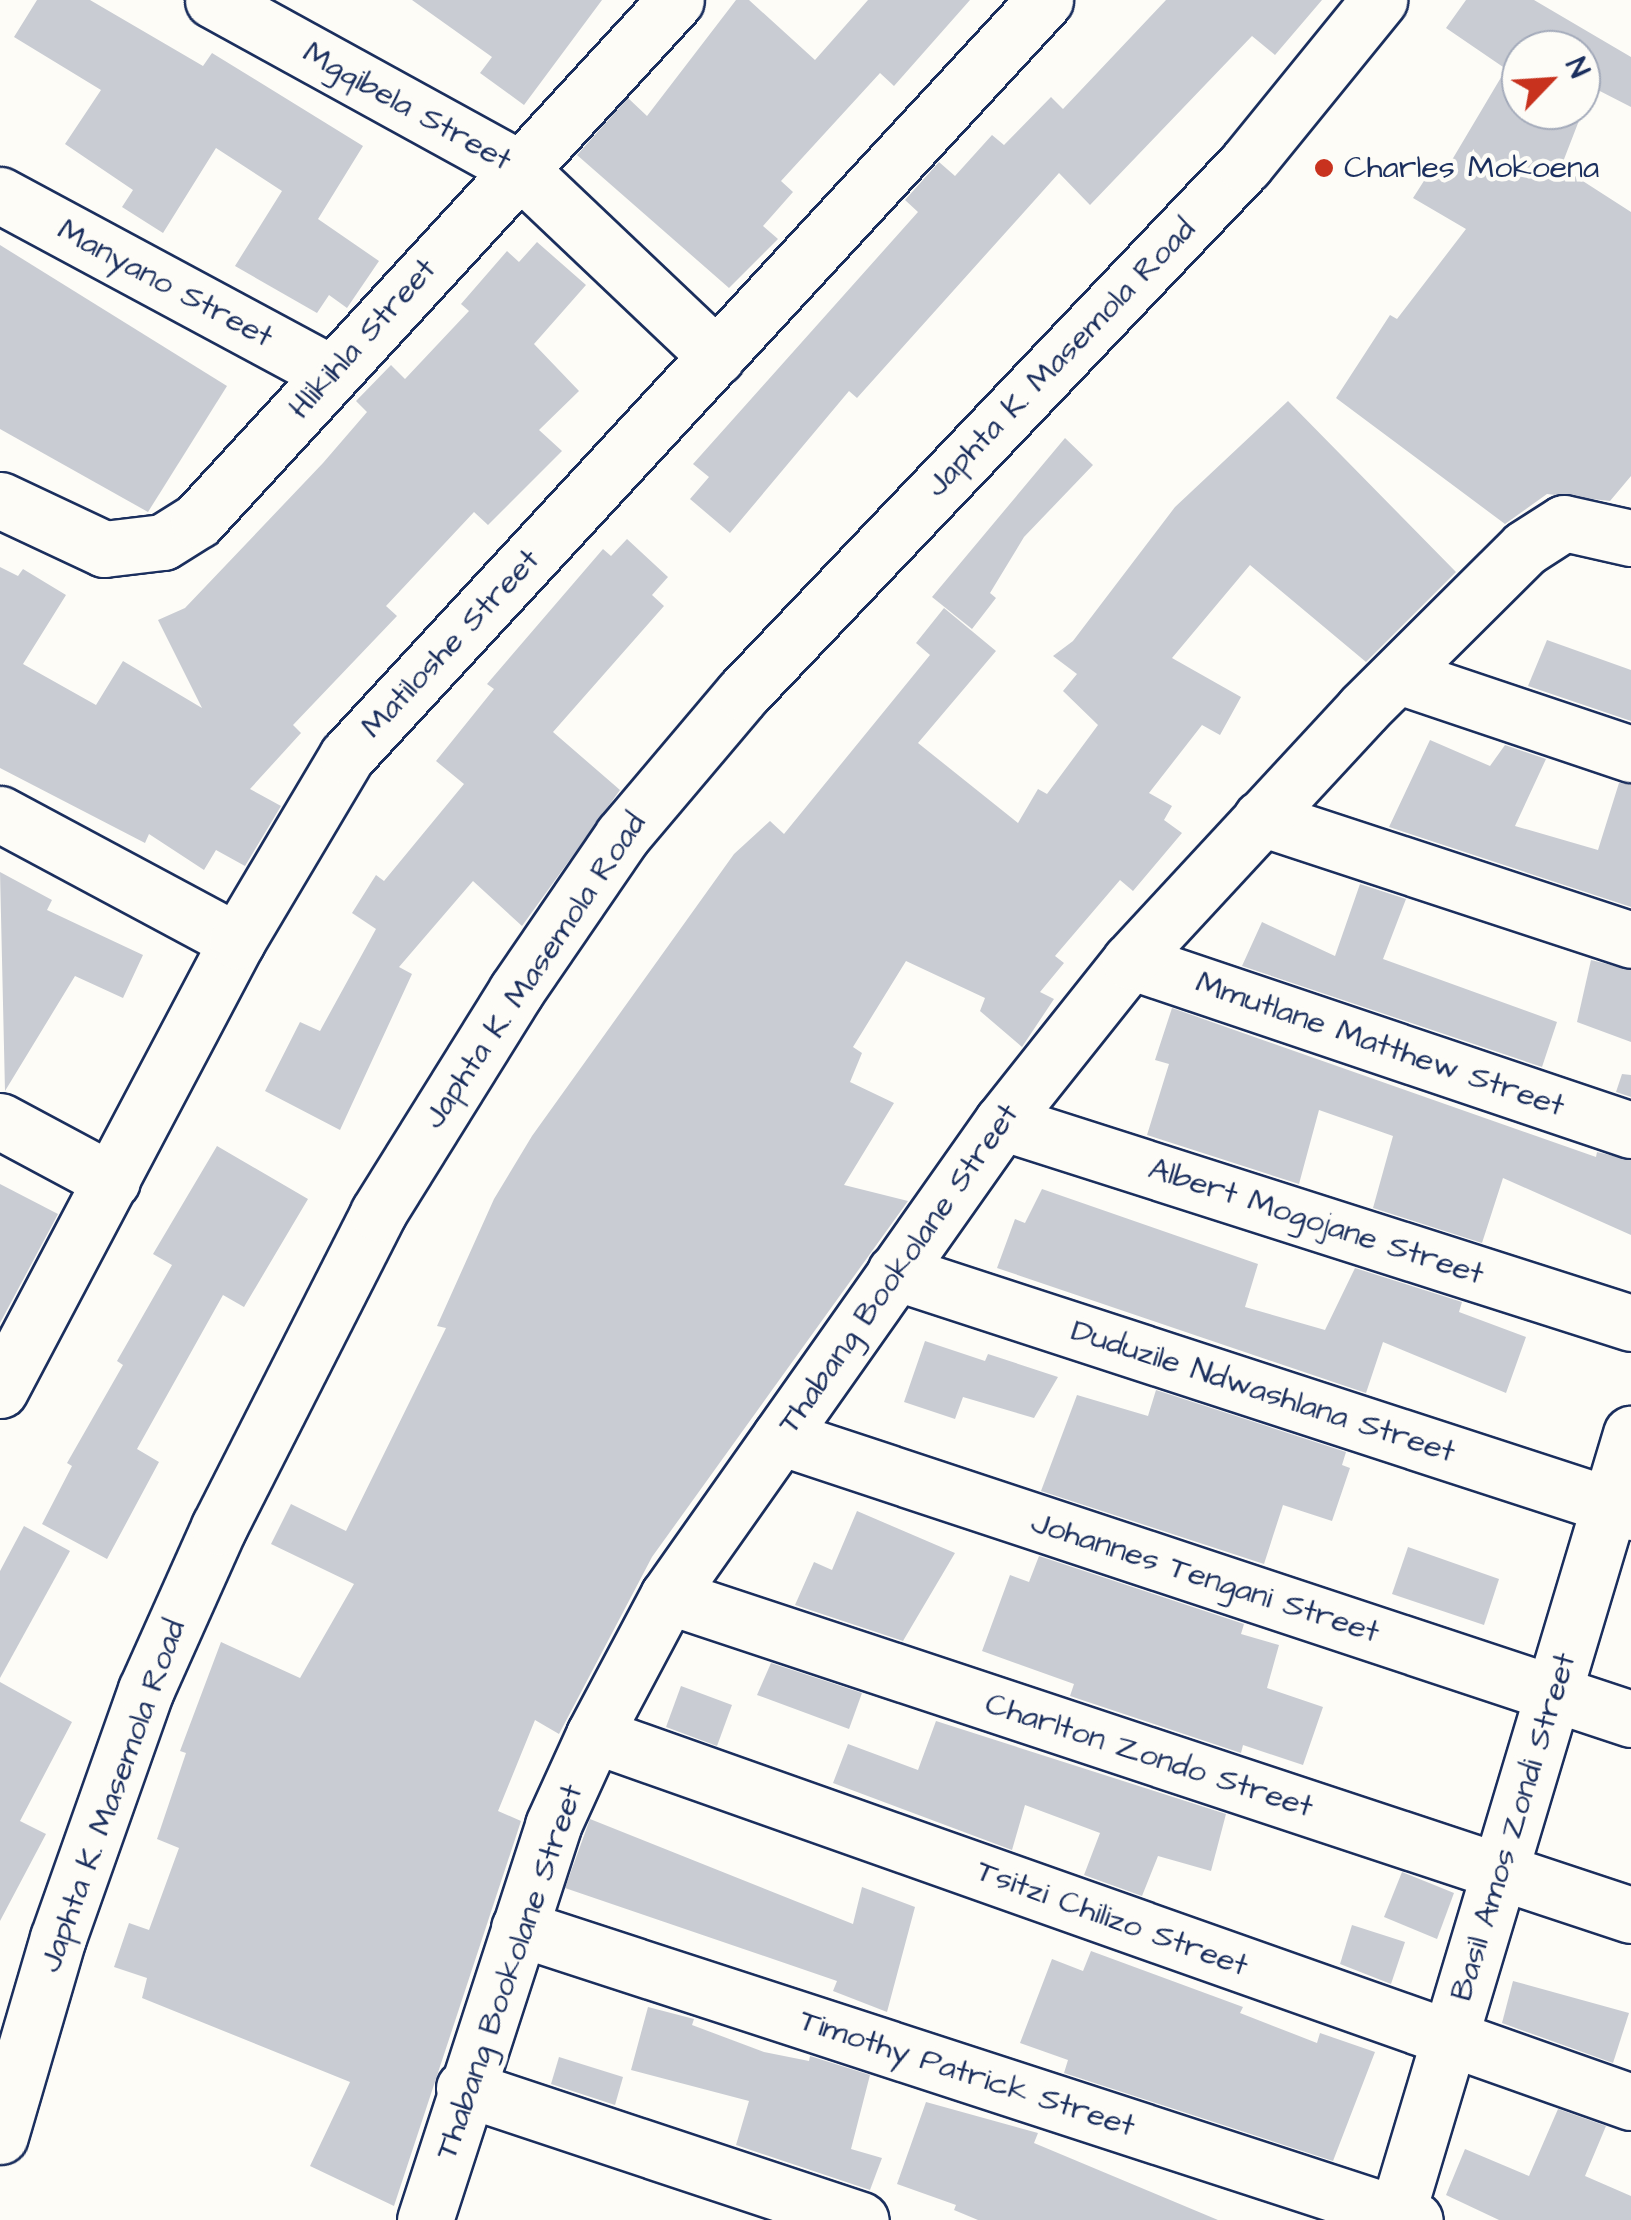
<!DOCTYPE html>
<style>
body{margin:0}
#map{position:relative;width:1631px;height:2220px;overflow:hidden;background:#fdfcf7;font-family:"Architects Daughter",sans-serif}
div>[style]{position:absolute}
.building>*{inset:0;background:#c9ccd3}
.roads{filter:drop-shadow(2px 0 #1b2f5e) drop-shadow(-2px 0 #1b2f5e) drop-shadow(0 2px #1b2f5e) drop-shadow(0 -2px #1b2f5e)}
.street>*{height:55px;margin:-27.5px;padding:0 27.5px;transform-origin:27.5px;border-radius:27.5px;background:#fdfcf7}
.secondary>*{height:55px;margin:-27.5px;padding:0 27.5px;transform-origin:27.5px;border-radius:27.5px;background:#fdfcf7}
.dots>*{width:28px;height:28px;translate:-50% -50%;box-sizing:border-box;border:5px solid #fdfcf7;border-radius:50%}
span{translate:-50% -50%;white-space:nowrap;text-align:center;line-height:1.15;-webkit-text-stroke:9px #fdfcf7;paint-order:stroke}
.street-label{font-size:32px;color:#1b2f5e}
.poi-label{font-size:32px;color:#1b2f5e}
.left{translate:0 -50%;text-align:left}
.north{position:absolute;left:1501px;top:30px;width:100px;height:100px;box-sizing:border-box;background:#fdfcf7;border:2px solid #a3aaba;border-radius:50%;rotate:65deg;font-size:28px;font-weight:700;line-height:40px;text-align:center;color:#1b2f5e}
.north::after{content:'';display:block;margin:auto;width:35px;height:45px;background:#c8321e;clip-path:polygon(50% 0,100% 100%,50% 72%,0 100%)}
</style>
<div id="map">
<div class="building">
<div style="clip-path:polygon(37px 0,90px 0,203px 66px,212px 53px,363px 146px,318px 219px,379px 261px,347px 308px,329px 295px,317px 313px,235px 266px,282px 191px,216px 148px,163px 233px,122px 207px,133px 190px,65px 144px,101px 90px,14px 37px)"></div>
<div style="clip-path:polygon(412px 0,602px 0,524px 105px,480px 73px,492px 57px)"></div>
<div style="clip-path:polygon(736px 0,749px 0,815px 60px,868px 0,970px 0,894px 86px,880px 73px,781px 181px,793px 192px,763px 226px,778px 239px,729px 288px,577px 155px,628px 98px,647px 116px)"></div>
<div style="clip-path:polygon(1166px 0,1322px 0,1275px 55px,1252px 36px,1090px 205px,1059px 173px,857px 398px,849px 391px,730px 533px,690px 499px,709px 477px,693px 464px,918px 212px,905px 200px,939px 162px,955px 176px,992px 135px,1004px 145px,1051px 97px,1063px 109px)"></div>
<div style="clip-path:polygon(evenodd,1466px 0,1534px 0,1631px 57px,1631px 107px,1592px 87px,1561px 167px,1631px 212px,1631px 476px,1610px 501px,1547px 494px,1505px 524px,1336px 398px,1390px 315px,1397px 319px,1466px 229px,1413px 198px,1436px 162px,1446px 170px,1506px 69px,1446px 28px,1466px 0,1521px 50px,1581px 50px,1581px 110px,1521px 110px,1521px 50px)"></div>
<div style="clip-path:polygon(537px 242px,586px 285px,534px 344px,579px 391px,539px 430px,562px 451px,488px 525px,474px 512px,386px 606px,397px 616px,293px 725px,301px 733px,250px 789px,281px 806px,245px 866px,216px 850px,204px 870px,149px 834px,145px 843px,0 768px,0 567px,18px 576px,23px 569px,66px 595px,23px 664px,96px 705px,123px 661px,202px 708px,158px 620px,185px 608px,323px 463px,367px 412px,356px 401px,391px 365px,405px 379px,469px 311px,461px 304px,507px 251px,519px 262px)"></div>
<div style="clip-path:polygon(0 245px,227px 386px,148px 512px,0 429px)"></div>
<div style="clip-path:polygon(1288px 401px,1456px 572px,1366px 662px,1250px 565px,1172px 658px,1241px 697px,1220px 735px,1202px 725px,1149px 793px,1172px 806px,1164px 820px,1182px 833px,1133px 891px,1120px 880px,1055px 956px,1064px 963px,1040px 992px,1054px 999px,1022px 1047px,980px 1011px,985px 998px,906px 961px,853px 1047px,862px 1053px,850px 1082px,894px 1103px,844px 1185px,908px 1201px,652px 1557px,559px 1734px,535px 1720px,498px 1811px,521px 1821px,394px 2206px,310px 2166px,350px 2082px,142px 1998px,147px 1978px,114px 1967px,129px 1923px,149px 1930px,179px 1848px,157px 1839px,186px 1753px,180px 1751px,221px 1642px,300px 1678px,354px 1584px,271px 1544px,291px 1504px,346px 1531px,446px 1328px,437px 1326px,494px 1199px,532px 1136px,734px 854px,770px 821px,784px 834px,930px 655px,916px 643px,944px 608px,996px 651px,918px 743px,1018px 823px,1038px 789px,1047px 794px,1098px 725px,1063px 691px,1077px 674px,1053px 656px,1073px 641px,1175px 507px)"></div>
<div style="clip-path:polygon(1065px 438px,1093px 465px,1024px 537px,990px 593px,996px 598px,972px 629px,932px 597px)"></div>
<div style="clip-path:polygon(627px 539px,668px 577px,652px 595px,664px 606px,553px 732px,620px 790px,522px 926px,473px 881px,399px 967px,412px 974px,340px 1130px,265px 1091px,300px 1022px,320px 1031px,376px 929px,352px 913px,376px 875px,384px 881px,464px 784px,436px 761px,494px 689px,487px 684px,603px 549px,611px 556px)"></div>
<div style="clip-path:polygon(1547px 640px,1631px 670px,1631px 721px,1528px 686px)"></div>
<div style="clip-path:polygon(1430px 740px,1490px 766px,1505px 745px,1546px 759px,1515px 826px,1598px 850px,1619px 783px,1631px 784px,1631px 907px,1389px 827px)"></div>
<div style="clip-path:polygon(0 872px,52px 900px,47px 910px,143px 955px,123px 998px,75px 976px,5px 1091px)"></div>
<div style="clip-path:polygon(1360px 884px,1406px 899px,1383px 959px,1557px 1022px,1542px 1067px,1242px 966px,1262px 922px,1335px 956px)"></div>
<div style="clip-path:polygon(1591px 960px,1631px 970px,1631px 1042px,1577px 1022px)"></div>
<div style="clip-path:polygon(1172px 1008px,1596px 1157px,1597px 1152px,1631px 1160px,1631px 1235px,1503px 1178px,1482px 1243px,1373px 1208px,1393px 1136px,1319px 1110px,1299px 1184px,1147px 1135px,1169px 1064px,1155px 1060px)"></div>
<div style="clip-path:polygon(1622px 1074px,1631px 1075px,1631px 1097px,1616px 1092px)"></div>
<div style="clip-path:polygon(217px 1146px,308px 1199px,244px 1307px,223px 1295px,137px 1449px,159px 1462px,107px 1559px,42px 1524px,72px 1466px,67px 1463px,123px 1365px,117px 1361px,172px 1265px,153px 1254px)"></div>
<div style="clip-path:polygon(0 1184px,58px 1214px,0 1323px)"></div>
<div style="clip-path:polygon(1042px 1189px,1258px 1264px,1245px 1307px,1325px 1330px,1355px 1268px,1462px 1302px,1459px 1312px,1526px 1337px,1506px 1393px,1383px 1342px,1366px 1393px,997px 1268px,1015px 1219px,1025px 1223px)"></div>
<div style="clip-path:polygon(925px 1341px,985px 1361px,988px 1354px,1058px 1377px,1034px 1418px,963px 1397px,955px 1419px,904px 1402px)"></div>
<div style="clip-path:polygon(1156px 1390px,1346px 1452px,1342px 1465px,1350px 1468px,1332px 1521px,1283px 1505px,1264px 1564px,1041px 1491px,1077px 1395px,1148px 1416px)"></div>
<div style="clip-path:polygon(857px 1511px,955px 1553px,903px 1641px,795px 1605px,814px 1562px,832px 1570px)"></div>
<div style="clip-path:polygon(24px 1526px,70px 1551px,0 1678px,0 1571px)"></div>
<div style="clip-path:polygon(1408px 1547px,1499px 1579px,1484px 1625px,1392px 1594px)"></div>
<div style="clip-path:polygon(1039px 1556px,1244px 1624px,1241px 1634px,1279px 1645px,1267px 1688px,1323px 1707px,1303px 1765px,1243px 1745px,1241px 1753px,1070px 1696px,1074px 1684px,982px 1651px,1010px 1575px,1029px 1582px)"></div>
<div style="clip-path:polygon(771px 1663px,862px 1693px,849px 1729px,757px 1695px)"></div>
<div style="clip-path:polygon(0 1682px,72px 1722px,20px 1821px,46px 1834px,0 1921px)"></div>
<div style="clip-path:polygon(681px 1686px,732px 1705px,717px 1746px,666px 1727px)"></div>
<div style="clip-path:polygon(936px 1721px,1226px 1814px,1211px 1871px,1158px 1856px,1142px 1896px,1084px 1875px,1100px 1833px,1025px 1805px,1012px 1850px,833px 1783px,848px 1744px,918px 1770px)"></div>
<div style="clip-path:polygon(590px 1819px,853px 1924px,862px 1887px,915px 1907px,887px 2012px,833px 1991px,837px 1981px,565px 1888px)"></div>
<div style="clip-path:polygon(1402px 1872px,1454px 1893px,1437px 1939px,1384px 1917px)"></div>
<div style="clip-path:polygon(1352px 1925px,1405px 1942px,1391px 1984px,1340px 1964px)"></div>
<div style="clip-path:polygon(1091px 1951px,1243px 2007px,1240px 2013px,1317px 2043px,1320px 2033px,1375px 2052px,1333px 2161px,1064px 2073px,1068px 2060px,1020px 2043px,1052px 1959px,1083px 1971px)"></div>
<div style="clip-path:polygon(1513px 1981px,1629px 2013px,1613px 2063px,1502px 2023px)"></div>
<div style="clip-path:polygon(648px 2007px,694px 2019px,692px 2025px,764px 2052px,809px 2061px,810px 2056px,870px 2075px,851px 2149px,882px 2158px,870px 2190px,736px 2145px,749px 2101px,631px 2070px)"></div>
<div style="clip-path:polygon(559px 2057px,623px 2077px,615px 2105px,551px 2084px)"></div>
<div style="clip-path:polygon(926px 2102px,1038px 2133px,1034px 2143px,1218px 2220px,978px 2220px,954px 2210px,956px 2205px,897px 2184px)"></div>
<div style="clip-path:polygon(1558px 2109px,1606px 2126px,1585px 2176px,1631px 2196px,1631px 2220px,1499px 2220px,1446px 2195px,1465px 2149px,1529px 2176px)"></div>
</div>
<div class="roads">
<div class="street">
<div style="left:213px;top:0;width:348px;rotate:28.8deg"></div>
<div style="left:518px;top:168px;width:274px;rotate:43.5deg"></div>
<div style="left:0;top:195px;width:376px;rotate:28.3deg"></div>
<div style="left:0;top:500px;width:115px;rotate:25.2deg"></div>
<div style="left:104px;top:549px;width:59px;rotate:-6.8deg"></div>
<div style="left:163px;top:542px;width:41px;rotate:-32.2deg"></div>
<div style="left:198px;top:520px;width:706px;rotate:-47.41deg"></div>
<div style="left:1399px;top:676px;width:245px;rotate:18.6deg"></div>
<div style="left:0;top:814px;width:269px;rotate:28.2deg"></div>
<div style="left:1261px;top:818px;width:390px;rotate:18.2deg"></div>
<div style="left:1130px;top:961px;width:529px;rotate:18.64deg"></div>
<div style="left:0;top:1121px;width:127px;rotate:28.2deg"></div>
<div style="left:1002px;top:1122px;width:660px;rotate:17.72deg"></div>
<div style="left:895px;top:1272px;width:774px;rotate:18.06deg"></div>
<div style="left:0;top:1390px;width:508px;rotate:-62.17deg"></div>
<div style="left:237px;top:941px;width:215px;rotate:-59.3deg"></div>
<div style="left:347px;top:756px;width:1029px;rotate:-47.28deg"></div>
<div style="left:780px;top:1437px;width:897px;rotate:18.33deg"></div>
<div style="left:668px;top:1596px;width:1014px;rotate:18.33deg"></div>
<div style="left:594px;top:1735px;width:1100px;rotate:19.49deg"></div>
<div style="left:519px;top:1928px;width:942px;rotate:18.05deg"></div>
<div style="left:464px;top:2088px;width:418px;rotate:18.4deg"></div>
<div style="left:425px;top:2220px;width:415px;rotate:-72deg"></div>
<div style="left:553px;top:1825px;width:99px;rotate:-65.5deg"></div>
<div style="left:594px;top:1735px;width:157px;rotate:-62deg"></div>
<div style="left:668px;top:1596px;width:580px;rotate:-54.83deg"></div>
<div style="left:1002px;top:1122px;width:206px;rotate:-51.5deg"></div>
<div style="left:1130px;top:961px;width:343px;rotate:-47.2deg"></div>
<div style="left:1363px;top:709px;width:228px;rotate:-44.8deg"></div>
<div style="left:1525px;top:548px;width:46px;rotate:-32.7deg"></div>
<div style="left:1564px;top:523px;width:69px;rotate:12.6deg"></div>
<div style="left:1395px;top:2220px;width:821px;rotate:-73.29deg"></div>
</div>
<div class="secondary">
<div style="left:0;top:2136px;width:206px;rotate:-73.7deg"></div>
<div style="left:58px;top:1938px;width:263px;rotate:-70.5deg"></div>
<div style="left:146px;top:1690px;width:179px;rotate:-65.9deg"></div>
<div style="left:219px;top:1527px;width:352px;rotate:-63.1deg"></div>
<div style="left:378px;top:1213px;width:261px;rotate:-58.1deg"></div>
<div style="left:516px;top:991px;width:188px;rotate:-55.6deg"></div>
<div style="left:622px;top:836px;width:187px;rotate:-49.8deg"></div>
<div style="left:743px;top:693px;width:729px;rotate:-46.45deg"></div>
<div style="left:1245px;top:165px;width:213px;rotate:-50.9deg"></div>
</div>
</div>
<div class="dots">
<div style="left:1324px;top:168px;background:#c8321e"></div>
</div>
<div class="street-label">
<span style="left:407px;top:107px;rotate:29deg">Mgqibela Street</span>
<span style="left:165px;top:284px;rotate:28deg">Manyano Street</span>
<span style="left:363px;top:339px;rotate:-48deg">Hlikihla Street</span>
<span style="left:1061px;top:358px;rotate:-46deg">Japhta K. Masemola Road</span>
<span style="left:451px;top:644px;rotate:-47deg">Matiloshe Street</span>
<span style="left:535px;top:971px;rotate:-56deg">Japhta K. Masemola Road</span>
<span style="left:1380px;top:1045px;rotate:19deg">Mmutlane Matthew Street</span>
<span style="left:1316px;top:1222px;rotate:18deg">Albert Mogojane Street</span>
<span style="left:899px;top:1269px;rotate:-55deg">Thabang Bookolane Street</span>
<span style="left:1263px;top:1392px;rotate:18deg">Duduzile Ndwashlana Street</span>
<span style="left:1205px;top:1578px;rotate:18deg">Johannes Tengani Street</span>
<span style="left:1149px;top:1756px;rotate:18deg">Charlton Zondo Street</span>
<span style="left:113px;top:1796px;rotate:-70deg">Japhta K. Masemola Road</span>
<span style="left:1514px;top:1827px;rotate:-73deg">Basil Amos Zondi Street</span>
<span style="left:1112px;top:1919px;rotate:20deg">Tsitzi Chilizo Street</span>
<span style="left:510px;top:1972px;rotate:-71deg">Thabang Bookolane Street</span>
<span style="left:967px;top:2074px;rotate:18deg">Timothy Patrick Street</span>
</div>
<div class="poi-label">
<span class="left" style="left:1344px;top:168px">Charles Mokoena</span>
</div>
<div class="north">N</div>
</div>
